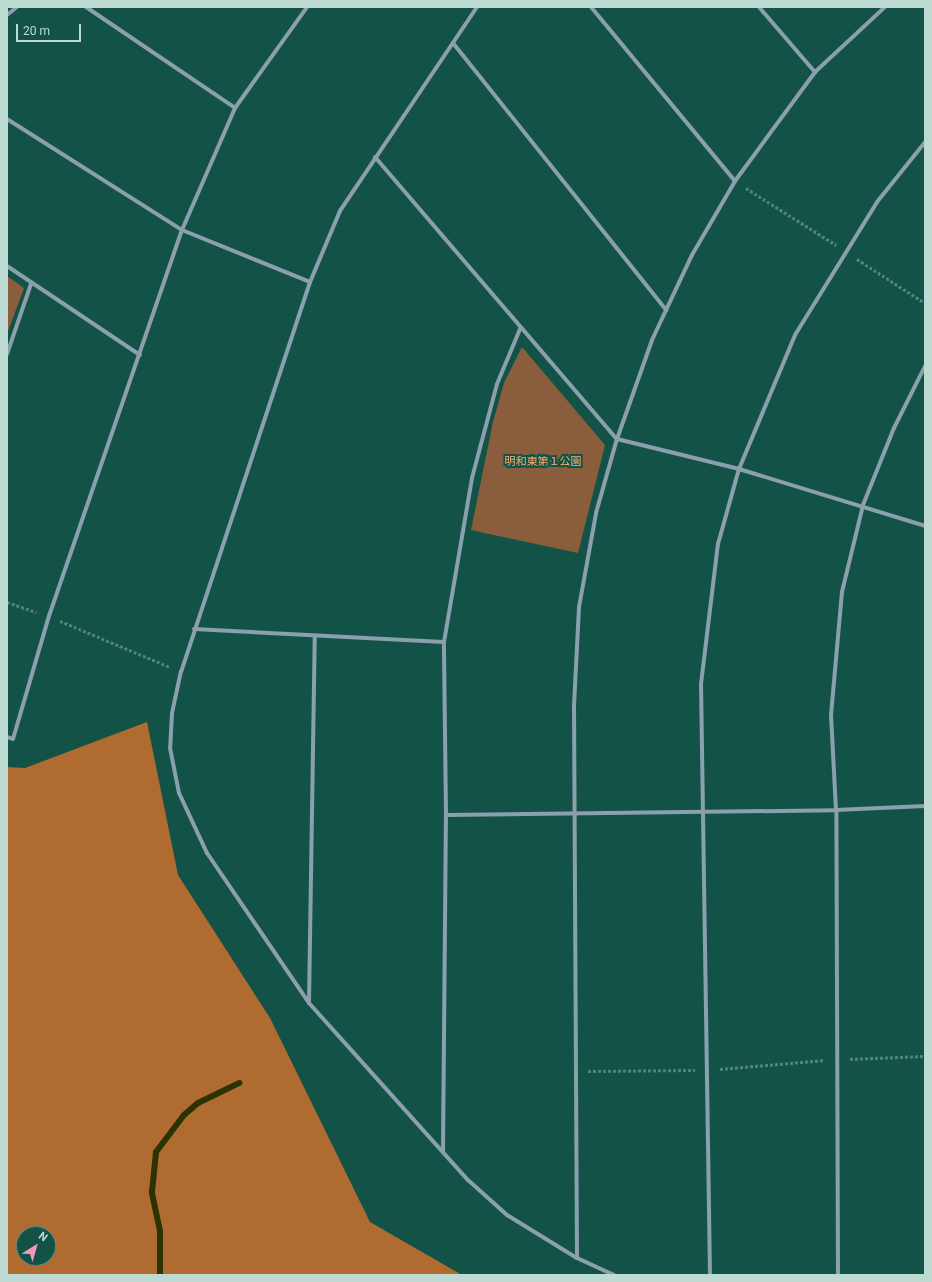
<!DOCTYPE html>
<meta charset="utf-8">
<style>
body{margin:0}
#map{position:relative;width:932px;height:1282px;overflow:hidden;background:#135347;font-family:Roboto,"Noto Sans JP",sans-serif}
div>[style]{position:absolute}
.green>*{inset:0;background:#8a5e3c}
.forest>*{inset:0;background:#b06b30}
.stream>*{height:6px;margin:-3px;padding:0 3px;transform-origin:3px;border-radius:3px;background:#2c3302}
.path>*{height:2.5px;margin-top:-1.25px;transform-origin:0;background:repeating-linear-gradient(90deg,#508479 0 3px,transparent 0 5px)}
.minor>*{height:4px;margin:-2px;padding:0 2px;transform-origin:2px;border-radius:2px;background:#8b9fac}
span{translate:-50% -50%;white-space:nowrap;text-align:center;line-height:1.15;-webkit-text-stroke:4px #135347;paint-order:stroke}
.park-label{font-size:11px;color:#f9ad73}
.frame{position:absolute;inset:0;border:8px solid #bedbd3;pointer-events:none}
.north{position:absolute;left:16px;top:1226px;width:40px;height:40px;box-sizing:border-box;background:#135347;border:1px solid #57897f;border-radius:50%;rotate:37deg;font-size:11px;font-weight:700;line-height:16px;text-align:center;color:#bedbd3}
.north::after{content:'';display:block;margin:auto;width:14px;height:18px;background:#f09ab7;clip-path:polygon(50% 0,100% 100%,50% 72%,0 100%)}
.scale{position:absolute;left:16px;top:24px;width:65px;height:18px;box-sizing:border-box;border:2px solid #bedbd3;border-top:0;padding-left:5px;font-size:12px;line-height:14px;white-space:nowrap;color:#bedbd3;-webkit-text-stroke:3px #135347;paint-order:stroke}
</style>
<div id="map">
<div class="green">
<div style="clip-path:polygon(7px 276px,24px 288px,7px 334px)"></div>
<div style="clip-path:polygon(522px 347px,605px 445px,578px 553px,471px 530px,493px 422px,504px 383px)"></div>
</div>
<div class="forest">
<div style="clip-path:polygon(evenodd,147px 722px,178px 875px,270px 1018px,370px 1222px,462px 1275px,7px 1275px,7px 767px,25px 768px,147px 722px,24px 1234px,48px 1234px,48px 1258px,24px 1258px,24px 1234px)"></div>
</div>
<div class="stream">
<div style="left:160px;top:1275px;width:44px;rotate:-90deg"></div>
<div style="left:160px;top:1231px;width:40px;rotate:-102deg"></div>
<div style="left:152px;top:1192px;width:40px;rotate:-84.3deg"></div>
<div style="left:156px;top:1152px;width:46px;rotate:-52.9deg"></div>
<div style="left:184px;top:1115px;width:18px;rotate:-41deg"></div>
<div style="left:198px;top:1103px;width:46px;rotate:-26deg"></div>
</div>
<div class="path">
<div style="left:746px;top:188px;width:107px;rotate:32.3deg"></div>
<div style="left:857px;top:259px;width:81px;rotate:32.9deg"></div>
<div style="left:7px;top:602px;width:31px;rotate:19deg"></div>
<div style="left:60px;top:621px;width:119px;rotate:22.7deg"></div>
<div style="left:850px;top:1059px;width:75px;rotate:-2.3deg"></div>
<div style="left:720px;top:1069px;width:105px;rotate:-4.9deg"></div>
<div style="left:588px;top:1071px;width:107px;rotate:-0.5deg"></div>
</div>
<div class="minor">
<div style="left:86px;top:7px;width:180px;rotate:34.1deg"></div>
<div style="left:477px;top:7px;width:246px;rotate:123.9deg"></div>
<div style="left:340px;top:211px;width:77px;rotate:112.9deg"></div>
<div style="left:310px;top:282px;width:410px;rotate:108.3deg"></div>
<div style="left:181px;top:671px;width:43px;rotate:102.1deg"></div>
<div style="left:172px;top:713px;width:35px;rotate:93deg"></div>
<div style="left:170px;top:748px;width:46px;rotate:78.7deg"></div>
<div style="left:179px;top:793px;width:66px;rotate:65deg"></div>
<div style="left:207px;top:853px;width:181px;rotate:55.8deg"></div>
<div style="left:309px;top:1003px;width:238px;rotate:48.1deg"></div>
<div style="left:468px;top:1180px;width:52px;rotate:41.9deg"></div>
<div style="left:507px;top:1215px;width:82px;rotate:31.6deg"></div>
<div style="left:577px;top:1258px;width:41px;rotate:24.7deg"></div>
<div style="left:591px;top:7px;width:226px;rotate:50.4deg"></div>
<div style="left:759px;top:7px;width:86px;rotate:49.3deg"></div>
<div style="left:7px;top:15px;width:13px;rotate:-39deg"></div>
<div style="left:453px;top:43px;width:342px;rotate:51.4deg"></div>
<div style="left:7px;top:119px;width:207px;rotate:32.4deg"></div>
<div style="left:182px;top:230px;width:138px;rotate:22.1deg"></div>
<div style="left:375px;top:157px;width:372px;rotate:49.4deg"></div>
<div style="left:617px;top:439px;width:126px;rotate:13.8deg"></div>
<div style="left:739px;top:469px;width:195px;rotate:17deg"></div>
<div style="left:7px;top:266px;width:160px;rotate:33.8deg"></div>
<div style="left:7px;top:354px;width:74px;rotate:-71.1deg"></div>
<div style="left:194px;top:629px;width:250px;rotate:3deg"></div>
<div style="left:7px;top:737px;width:6px;rotate:18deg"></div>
<div style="left:13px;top:739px;width:128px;rotate:-73.7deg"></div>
<div style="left:49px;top:616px;width:408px;rotate:-71deg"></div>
<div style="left:182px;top:230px;width:133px;rotate:-66.5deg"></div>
<div style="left:235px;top:108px;width:124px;rotate:-54.5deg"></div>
<div style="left:446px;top:815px;width:390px;rotate:-0.7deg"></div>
<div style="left:836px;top:810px;width:89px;rotate:-2.6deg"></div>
<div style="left:309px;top:1003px;width:366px;rotate:-89.1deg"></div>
<div style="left:443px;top:1151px;width:336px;rotate:-89.5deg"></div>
<div style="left:446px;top:815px;width:173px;rotate:-90.7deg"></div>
<div style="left:444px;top:642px;width:166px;rotate:-80.3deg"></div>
<div style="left:472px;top:478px;width:97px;rotate:-75.1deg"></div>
<div style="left:497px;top:384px;width:60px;rotate:-67.3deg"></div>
<div style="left:577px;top:1258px;width:552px;rotate:-90.31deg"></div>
<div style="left:574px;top:706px;width:99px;rotate:-87.1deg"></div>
<div style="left:579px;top:607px;width:96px;rotate:-79.7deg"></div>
<div style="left:596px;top:513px;width:77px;rotate:-74.2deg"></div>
<div style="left:617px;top:439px;width:105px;rotate:-70.5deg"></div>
<div style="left:652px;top:340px;width:94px;rotate:-64.8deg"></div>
<div style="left:692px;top:255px;width:86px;rotate:-59.8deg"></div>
<div style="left:735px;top:181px;width:135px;rotate:-53.7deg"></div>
<div style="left:815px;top:72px;width:96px;rotate:-42.9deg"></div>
<div style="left:710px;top:1275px;width:591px;rotate:-90.87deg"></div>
<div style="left:701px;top:684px;width:141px;rotate:-83.1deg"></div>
<div style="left:718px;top:544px;width:78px;rotate:-74.4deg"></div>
<div style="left:739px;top:469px;width:145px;rotate:-67.3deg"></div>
<div style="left:795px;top:335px;width:156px;rotate:-58.3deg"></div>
<div style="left:877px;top:202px;width:77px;rotate:-51.3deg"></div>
<div style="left:838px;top:1275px;width:465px;rotate:-90.2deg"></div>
<div style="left:836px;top:810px;width:95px;rotate:-93deg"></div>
<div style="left:831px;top:715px;width:123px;rotate:-84.9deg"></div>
<div style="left:842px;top:592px;width:89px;rotate:-76.4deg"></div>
<div style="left:863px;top:505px;width:83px;rotate:-68.1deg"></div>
<div style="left:894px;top:428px;width:69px;rotate:-63.4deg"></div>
</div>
<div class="park-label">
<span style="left:543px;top:462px">明和東第１公園</span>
</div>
<div class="frame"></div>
<div class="north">N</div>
<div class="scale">20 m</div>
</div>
